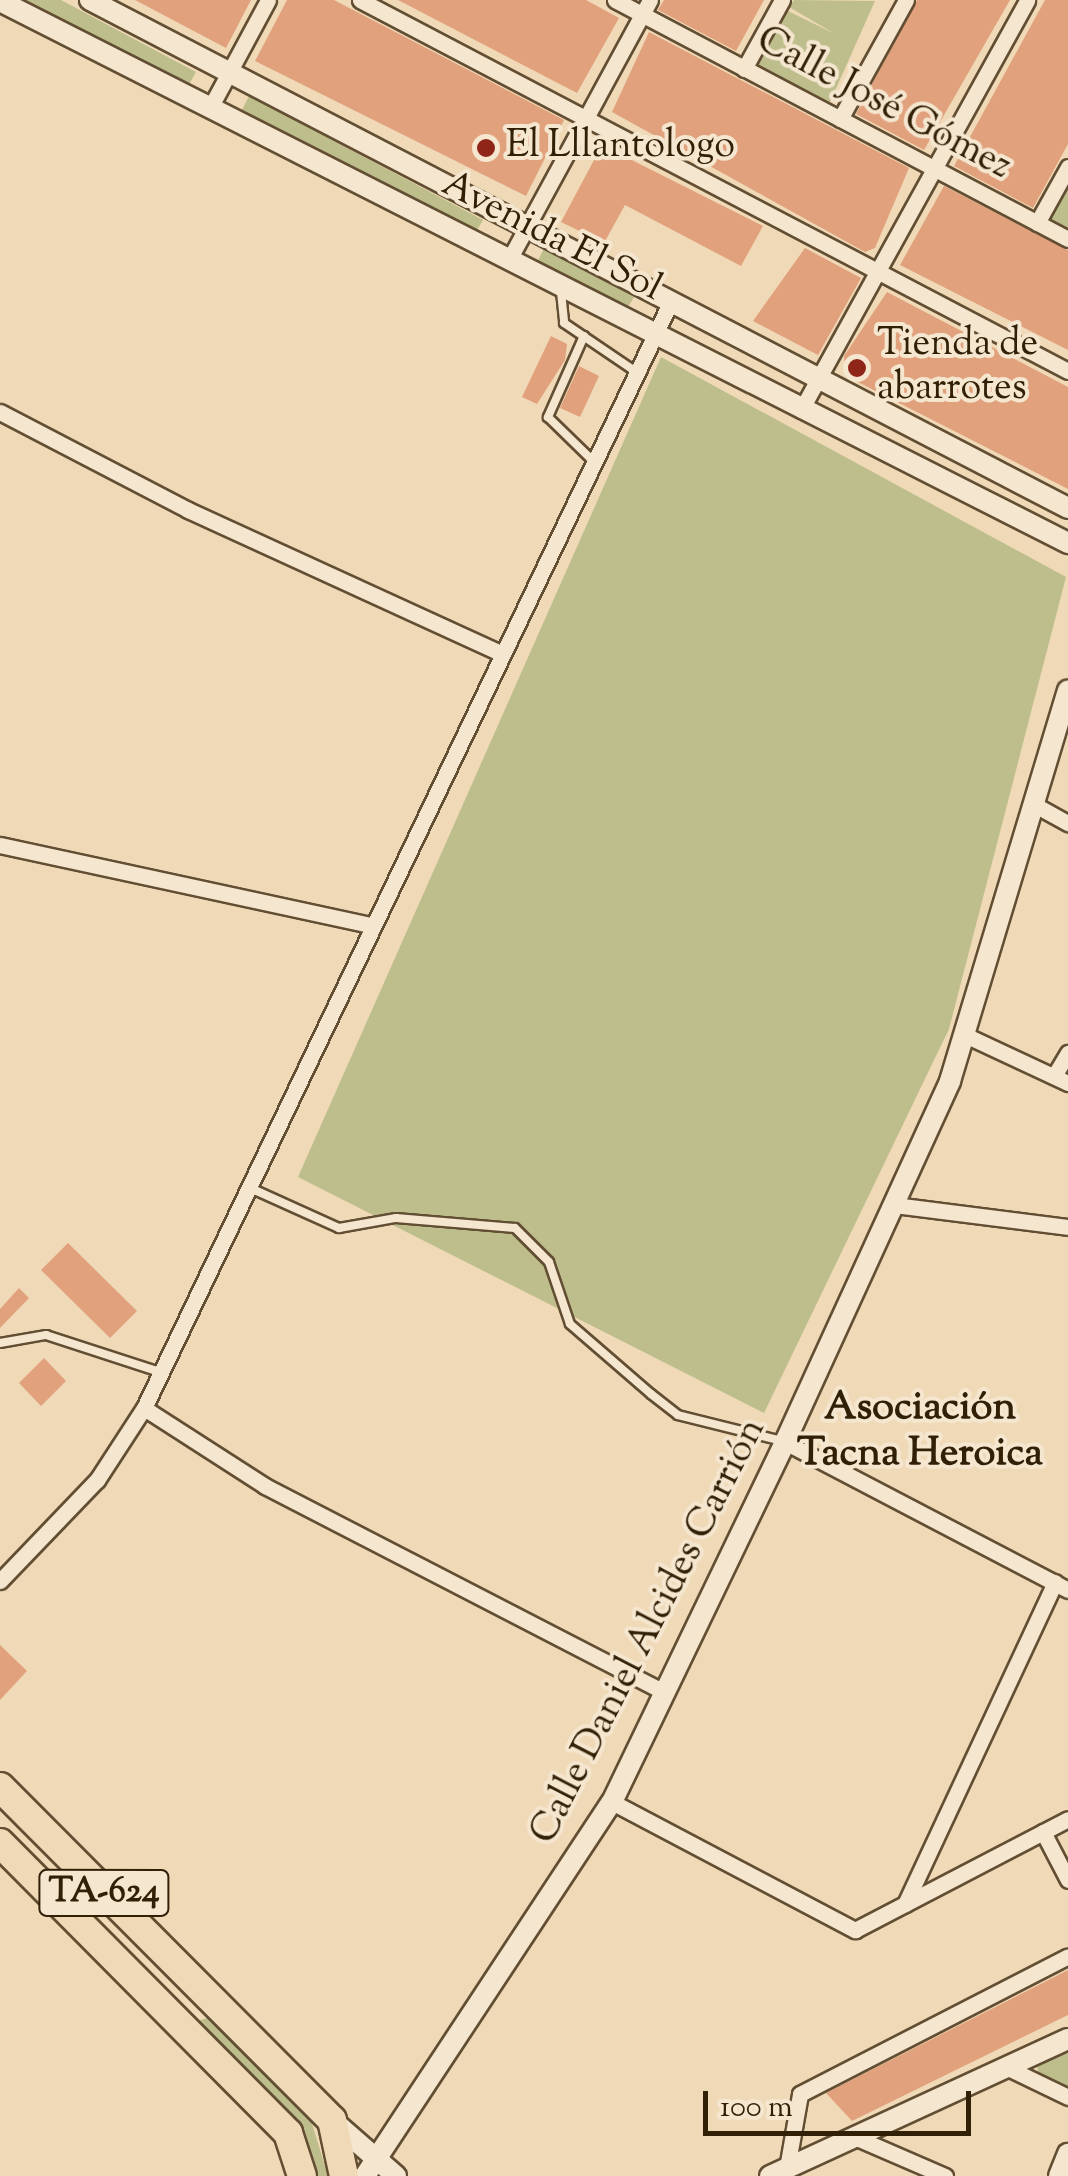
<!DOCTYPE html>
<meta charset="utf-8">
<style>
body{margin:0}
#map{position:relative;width:1068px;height:2176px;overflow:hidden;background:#f0d9b7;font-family:"Sorts Mill Goudy",serif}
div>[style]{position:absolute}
.green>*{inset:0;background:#bdbe8c}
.building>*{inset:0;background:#e2a17d}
.roads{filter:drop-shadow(2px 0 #624e32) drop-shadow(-2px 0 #624e32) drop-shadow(0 2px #624e32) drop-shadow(0 -2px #624e32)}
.lane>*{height:8px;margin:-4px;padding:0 4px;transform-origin:4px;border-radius:4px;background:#f5e6d0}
.street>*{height:15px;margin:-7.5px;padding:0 7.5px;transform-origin:7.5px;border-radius:7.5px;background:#f5e6d0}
.secondary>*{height:20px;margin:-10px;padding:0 10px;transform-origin:10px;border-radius:10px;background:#f5e6d0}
.highway>*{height:28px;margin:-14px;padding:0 14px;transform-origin:14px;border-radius:14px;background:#f0d9b7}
.dots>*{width:28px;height:28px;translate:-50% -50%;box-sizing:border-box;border:5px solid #f5e6d0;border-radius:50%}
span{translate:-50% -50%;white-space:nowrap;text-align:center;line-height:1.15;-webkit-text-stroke:8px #f5e6d0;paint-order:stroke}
.shield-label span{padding:2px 8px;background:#f5e6d0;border:2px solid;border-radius:8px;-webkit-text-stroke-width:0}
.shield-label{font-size:35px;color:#322006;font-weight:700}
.street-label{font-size:38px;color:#322006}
.poi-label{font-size:38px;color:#322006}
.left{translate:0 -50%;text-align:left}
.neighbourhood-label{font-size:40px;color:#322006;font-weight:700}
.scale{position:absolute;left:703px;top:2091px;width:268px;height:45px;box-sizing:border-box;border:5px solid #322006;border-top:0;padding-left:12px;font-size:30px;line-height:35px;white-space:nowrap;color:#322006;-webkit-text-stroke:8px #f5e6d0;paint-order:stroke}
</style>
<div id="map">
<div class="green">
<div style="clip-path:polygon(13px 0,61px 0,196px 72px,188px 86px)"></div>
<div style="clip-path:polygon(794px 0,875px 1px,830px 102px,756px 64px,784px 9px,835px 34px,789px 7px)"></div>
<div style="clip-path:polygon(249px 96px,483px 220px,476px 232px,240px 114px)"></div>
<div style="clip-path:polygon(1068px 182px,1068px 230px,1047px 218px)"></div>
<div style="clip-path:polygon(544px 248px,634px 297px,627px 309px,538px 261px)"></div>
<div style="clip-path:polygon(661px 357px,1066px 577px,949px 1029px,764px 1413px,298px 1177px)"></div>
<div style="clip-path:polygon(211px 2017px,310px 2117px,328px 2176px,312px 2176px,294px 2126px,194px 2022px)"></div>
<div style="clip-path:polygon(1068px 2053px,1068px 2088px,1039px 2077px,1037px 2065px)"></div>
</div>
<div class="building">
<div style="clip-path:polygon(135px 0,251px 0,226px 48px)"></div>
<div style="clip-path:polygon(287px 0,334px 0,564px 120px,526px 196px,255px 61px)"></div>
<div style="clip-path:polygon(398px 0,586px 0,619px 18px,577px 93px)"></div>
<div style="clip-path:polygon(664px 0,764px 0,736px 51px,658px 10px)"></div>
<div style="clip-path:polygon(917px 0,1010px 0,924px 150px,856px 114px)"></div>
<div style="clip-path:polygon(1045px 0,1068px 0,1068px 144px,1033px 208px,954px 166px)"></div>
<div style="clip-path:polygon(649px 32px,909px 168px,875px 248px,865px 252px,612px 112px)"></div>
<div style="clip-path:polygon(602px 145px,763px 226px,741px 266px,625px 205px,604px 243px,561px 222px)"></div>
<div style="clip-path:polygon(944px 186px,1068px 250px,1068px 350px,900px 265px)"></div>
<div style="clip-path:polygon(805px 248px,861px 278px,818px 355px,753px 321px)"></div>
<div style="clip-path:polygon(887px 292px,1068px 387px,1068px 489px,846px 376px,844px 356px)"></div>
<div style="clip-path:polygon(551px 336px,567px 344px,565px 360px,537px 404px,522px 397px)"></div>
<div style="clip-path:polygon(579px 366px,599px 376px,580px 417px,560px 408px)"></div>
<div style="clip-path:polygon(68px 1243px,137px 1311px,110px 1338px,41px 1270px)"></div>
<div style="clip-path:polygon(19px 1288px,29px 1298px,0 1328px,0 1309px)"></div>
<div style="clip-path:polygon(44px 1358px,66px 1381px,41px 1406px,19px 1383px)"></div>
<div style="clip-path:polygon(0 1645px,27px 1671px,0 1700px)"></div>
<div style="clip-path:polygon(1068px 1970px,1068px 2015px,852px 2121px,826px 2093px)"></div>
</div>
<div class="roads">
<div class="lane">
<div style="left:561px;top:292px;width:31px;rotate:84deg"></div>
<div style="left:564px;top:323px;width:82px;rotate:34.1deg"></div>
<div style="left:584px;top:336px;width:89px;rotate:114deg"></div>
<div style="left:548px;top:417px;width:60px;rotate:44.3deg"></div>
<div style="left:248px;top:1187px;width:100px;rotate:24.3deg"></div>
<div style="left:339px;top:1228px;width:58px;rotate:-10deg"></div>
<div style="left:396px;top:1218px;width:119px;rotate:4.8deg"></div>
<div style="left:515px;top:1228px;width:48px;rotate:45deg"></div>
<div style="left:549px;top:1262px;width:65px;rotate:71.3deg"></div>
<div style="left:570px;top:1324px;width:107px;rotate:40.8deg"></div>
<div style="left:651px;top:1394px;width:34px;rotate:38deg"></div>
<div style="left:678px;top:1415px;width:107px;rotate:14deg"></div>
<div style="left:0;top:1343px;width:47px;rotate:-9.9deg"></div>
<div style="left:46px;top:1335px;width:120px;rotate:18deg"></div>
</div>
<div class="street">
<div style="left:360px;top:0;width:799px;rotate:27.66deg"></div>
<div style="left:615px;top:0;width:512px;rotate:27.82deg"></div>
<div style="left:744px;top:69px;width:79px;rotate:-61.2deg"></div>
<div style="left:211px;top:106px;width:120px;rotate:-61.7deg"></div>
<div style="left:840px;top:119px;width:136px;rotate:-61deg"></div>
<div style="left:1037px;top:223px;width:64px;rotate:-61deg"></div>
<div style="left:511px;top:256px;width:291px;rotate:-61.5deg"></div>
<div style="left:801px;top:410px;width:468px;rotate:-61.1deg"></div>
<div style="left:0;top:412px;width:212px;rotate:27.5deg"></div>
<div style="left:188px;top:510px;width:343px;rotate:24.6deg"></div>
<div style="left:1035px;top:805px;width:38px;rotate:29deg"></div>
<div style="left:0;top:845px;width:379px;rotate:12.2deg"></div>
<div style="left:965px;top:1035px;width:114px;rotate:25deg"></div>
<div style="left:1054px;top:1076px;width:27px;rotate:-59deg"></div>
<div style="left:894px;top:1205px;width:175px;rotate:7.2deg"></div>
<div style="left:144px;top:1408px;width:144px;rotate:32.8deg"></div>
<div style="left:265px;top:1486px;width:449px;rotate:27.3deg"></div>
<div style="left:785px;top:1442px;width:319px;rotate:27.6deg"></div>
<div style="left:0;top:1581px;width:140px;rotate:-46.2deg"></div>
<div style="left:97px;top:1480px;width:86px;rotate:-56.9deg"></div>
<div style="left:144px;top:1408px;width:1224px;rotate:-64.54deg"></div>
<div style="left:612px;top:1802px;width:275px;rotate:27.8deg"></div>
<div style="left:855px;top:1930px;width:240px;rotate:-27.5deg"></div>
<div style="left:1043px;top:1832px;width:54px;rotate:62.5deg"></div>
<div style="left:905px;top:1904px;width:355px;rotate:-65deg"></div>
<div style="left:1006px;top:2067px;width:69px;rotate:25.8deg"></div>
<div style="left:857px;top:2138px;width:96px;rotate:23.4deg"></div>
<div style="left:787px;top:2168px;width:75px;rotate:-80deg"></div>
<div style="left:800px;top:2094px;width:301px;rotate:-27.2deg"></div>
</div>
<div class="secondary">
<div style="left:90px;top:0;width:1102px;rotate:27.45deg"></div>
<div style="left:0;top:1px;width:1198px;rotate:26.91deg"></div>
<div style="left:332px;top:2120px;width:85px;rotate:41.2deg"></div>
<div style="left:365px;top:2176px;width:448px;rotate:-56.6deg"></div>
<div style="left:612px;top:1802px;width:399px;rotate:-64.3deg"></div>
<div style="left:785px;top:1442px;width:397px;rotate:-65.4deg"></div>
<div style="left:950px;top:1081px;width:408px;rotate:-73.2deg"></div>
<div style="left:770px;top:2176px;width:328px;rotate:-24.7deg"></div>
<div style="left:1059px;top:2176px;width:24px;rotate:-68deg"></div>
</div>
<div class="highway">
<div style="left:0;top:1787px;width:470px;rotate:45.1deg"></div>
<div style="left:332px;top:2120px;width:57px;rotate:77.9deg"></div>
<div style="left:0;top:1843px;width:409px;rotate:45.2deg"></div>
<div style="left:288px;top:2133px;width:45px;rotate:72deg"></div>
</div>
</div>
<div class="dots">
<div style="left:486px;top:148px;background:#8f2418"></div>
<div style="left:857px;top:368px;background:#8f2418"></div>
</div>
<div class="shield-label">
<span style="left:104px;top:1893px">TA-624</span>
</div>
<div class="street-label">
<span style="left:883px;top:105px;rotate:28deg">Calle José Gómez</span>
<span style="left:551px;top:238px;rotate:27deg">Avenida El Sol</span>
<span style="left:650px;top:1632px;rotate:-63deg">Calle Daniel Alcides Carrión</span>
</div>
<div class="poi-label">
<span class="left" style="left:506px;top:148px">El Lllantologo</span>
<span class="left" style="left:877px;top:368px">Tienda de<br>abarrotes</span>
</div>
<div class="neighbourhood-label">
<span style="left:920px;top:1432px">Asociación<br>Tacna Heroica</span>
</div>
<div class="scale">100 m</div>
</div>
